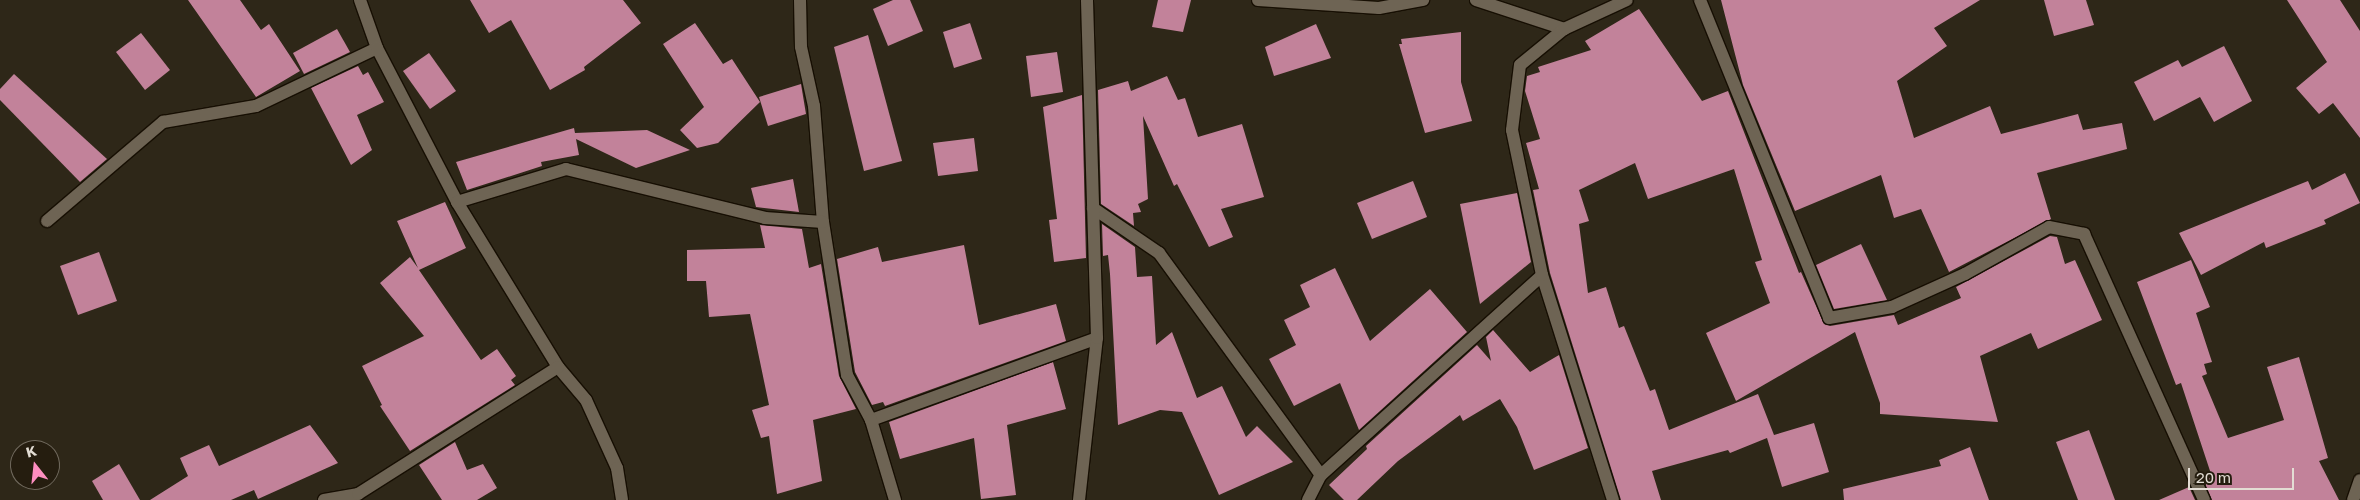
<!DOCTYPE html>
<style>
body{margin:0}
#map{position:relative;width:2360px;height:500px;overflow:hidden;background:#2e2718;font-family:"Golos Text",sans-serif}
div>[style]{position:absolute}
.building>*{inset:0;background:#c2829a}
.roads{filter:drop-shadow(1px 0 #170f03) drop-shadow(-1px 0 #170f03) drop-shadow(0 1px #170f03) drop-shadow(0 -1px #170f03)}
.service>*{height:12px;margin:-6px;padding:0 6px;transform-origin:6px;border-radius:6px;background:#6e6454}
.minor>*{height:12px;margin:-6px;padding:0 6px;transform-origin:6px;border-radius:6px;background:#6e6454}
.tertiary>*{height:12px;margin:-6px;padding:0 6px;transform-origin:6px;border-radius:6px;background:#6e6454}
span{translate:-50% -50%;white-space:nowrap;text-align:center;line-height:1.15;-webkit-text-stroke:5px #251d0f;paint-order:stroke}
.north{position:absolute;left:10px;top:440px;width:50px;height:50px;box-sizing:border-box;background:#251d0f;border:1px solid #716a5e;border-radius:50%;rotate:344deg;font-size:14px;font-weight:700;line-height:20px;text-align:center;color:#e3ddd4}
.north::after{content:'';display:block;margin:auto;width:18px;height:22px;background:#fd8ec0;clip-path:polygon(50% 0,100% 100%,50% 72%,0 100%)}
.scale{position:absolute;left:2188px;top:468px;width:106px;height:22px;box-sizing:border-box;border:2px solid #e3ddd4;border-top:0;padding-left:6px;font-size:15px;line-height:18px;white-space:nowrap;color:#e3ddd4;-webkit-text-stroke:4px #251d0f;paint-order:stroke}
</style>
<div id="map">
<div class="building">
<div style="clip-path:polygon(188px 0,240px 0,261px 30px,269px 24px,300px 71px,256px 97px)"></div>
<div style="clip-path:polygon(470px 0,623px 0,641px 23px,584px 67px,585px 70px,550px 90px,511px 20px,489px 33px)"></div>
<div style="clip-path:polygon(893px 0,910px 0,923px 31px,888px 46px,873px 9px)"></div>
<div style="clip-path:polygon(1158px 0,1191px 0,1183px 32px,1152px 27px)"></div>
<div style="clip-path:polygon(1721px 0,1980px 0,1934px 28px,1947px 46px,1897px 81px,1914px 138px,1990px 106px,2001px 134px,2078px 114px,2083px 130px,2122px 123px,2127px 149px,2037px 173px,2051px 219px,1949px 272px,1921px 209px,1894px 218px,1881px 175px,1795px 211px,1743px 85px)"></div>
<div style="clip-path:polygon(2044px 0,2086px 0,2094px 25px,2054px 36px)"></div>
<div style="clip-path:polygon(2287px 0,2340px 0,2360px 31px,2360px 138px,2333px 103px,2319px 114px,2296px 88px,2327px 62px)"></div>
<div style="clip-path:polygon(1639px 9px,1702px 101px,1728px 91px,1799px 273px,1801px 272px,1824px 324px,1830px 326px,1894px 315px,1898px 325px,1961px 298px,1956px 287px,2050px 236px,2057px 237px,2065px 264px,2075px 260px,2102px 320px,2038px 349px,2031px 333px,1980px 356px,1998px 422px,1880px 414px,1880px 403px,1855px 332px,1736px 401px,1706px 333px,1770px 303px,1755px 262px,1762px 260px,1734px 169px,1648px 199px,1635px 163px,1579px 190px,1589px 221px,1579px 224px,1588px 293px,1606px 287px,1619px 328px,1624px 326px,1650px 391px,1655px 389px,1669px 430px,1758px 394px,1774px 435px,1814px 423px,1829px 472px,1782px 487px,1767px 438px,1730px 453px,1728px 450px,1652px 471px,1661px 500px,1621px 500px,1550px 273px,1533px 190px,1539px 189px,1526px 143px,1540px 139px,1525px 91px,1527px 76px,1540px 72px,1538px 67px,1591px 50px,1585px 41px)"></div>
<div style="clip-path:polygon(695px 23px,723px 64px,732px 59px,760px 102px,718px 143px,697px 148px,680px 130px,704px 107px,663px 44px)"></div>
<div style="clip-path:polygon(970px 23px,982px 59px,954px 68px,943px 32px)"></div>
<div style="clip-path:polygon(1316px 24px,1331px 58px,1274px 76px,1265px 47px)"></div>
<div style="clip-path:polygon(337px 29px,350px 52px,304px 74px,293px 53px)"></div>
<div style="clip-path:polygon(1461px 32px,1461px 82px,1472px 121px,1425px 133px,1399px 44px,1402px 44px,1401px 39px)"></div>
<div style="clip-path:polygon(141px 33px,170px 70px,145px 90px,116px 52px)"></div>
<div style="clip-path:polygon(868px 35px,902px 161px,864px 171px,834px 47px)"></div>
<div style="clip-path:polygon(2224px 46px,2252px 101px,2214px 122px,2200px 97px,2154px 121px,2134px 82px,2178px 60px,2182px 67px)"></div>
<div style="clip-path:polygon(1057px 52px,1063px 92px,1031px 97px,1026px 56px)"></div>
<div style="clip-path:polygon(429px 53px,456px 91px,430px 109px,403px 71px)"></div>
<div style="clip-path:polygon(358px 66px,363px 75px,368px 72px,384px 102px,357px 115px,372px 150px,351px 165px,311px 88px)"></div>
<div style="clip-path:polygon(14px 74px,107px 159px,80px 182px,0 100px,0 89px)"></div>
<div style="clip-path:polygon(1167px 76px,1178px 100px,1185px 98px,1198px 137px,1242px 124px,1264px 197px,1221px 209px,1233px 237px,1209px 247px,1177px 184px,1174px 186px,1143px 116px,1148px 199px,1138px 204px,1141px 212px,1133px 213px,1134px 226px,1101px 204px,1098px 90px,1128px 81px,1131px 91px)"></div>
<div style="clip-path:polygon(801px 84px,806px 114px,768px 126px,759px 97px)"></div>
<div style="clip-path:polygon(1082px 95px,1086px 258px,1054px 262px,1049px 220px,1057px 219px,1043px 107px)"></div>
<div style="clip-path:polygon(574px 128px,575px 133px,647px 130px,690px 150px,636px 168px,576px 139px,579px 155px,541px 162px,542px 166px,467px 190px,456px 162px)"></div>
<div style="clip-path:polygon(974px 138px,978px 171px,938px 176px,933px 143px)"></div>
<div style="clip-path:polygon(2345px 173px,2360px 203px,2324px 220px,2326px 224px,2266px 248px,2264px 242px,2201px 275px,2179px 233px,2308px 181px,2312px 190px)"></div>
<div style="clip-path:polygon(793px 179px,799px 212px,756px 207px,751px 188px)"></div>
<div style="clip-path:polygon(1413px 181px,1427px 217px,1372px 239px,1357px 203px)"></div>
<div style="clip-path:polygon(1517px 193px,1531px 262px,1480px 304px,1460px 204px)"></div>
<div style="clip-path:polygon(445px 202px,466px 248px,419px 270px,481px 360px,497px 349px,516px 376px,511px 380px,515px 385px,410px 451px,380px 406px,382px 405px,362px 366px,424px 336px,380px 283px,410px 257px,418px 268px,397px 221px)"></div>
<div style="clip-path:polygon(1102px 224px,1135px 247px,1137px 277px,1152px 276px,1156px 345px,1172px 332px,1197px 398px,1222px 386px,1246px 437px,1257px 426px,1293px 462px,1219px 495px,1182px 412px,1160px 410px,1118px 425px,1110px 274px,1108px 255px,1103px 256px)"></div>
<div style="clip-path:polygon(760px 225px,802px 229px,809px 268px,821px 264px,839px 376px,856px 409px,813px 420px,822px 481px,777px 494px,769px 436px,761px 438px,752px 410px,769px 405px,750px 314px,709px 317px,706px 281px,687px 281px,687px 250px,765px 248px)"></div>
<div style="clip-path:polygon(1861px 244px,1887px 300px,1834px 309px,1816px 265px)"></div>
<div style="clip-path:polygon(964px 245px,979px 325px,1056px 304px,1066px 341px,885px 406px,883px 402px,872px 405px,855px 372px,837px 259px,878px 247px,882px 262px)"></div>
<div style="clip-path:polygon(99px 252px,117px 301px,78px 315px,60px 266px)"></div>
<div style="clip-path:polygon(2191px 260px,2210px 307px,2196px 313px,2212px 362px,2204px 364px,2207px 374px,2202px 376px,2228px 438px,2284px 420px,2267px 367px,2299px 357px,2328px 458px,2319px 461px,2339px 500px,2212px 500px,2204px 481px,2212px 477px,2181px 383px,2176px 385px,2137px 282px)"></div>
<div style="clip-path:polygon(1335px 268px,1370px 341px,1430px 289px,1467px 332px,1359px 430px,1340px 383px,1294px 406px,1269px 359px,1296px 345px,1284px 320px,1310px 307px,1300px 285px)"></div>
<div style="clip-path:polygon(1493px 330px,1530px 372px,1559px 355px,1588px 448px,1534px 470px,1517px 427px,1500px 399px,1463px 421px,1460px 415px,1398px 461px,1357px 500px,1344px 500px,1329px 485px,1367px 449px,1366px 446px,1477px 345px,1491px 361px,1486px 337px)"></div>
<div style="clip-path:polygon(1053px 362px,1066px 409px,1007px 425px,1016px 495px,981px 499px,974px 438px,900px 459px,889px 422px)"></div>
<div style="clip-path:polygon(310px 425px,338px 463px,258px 499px,254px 490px,231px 500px,150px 500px,188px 476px,180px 458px,209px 445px,219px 466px)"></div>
<div style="clip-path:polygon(2089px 430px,2115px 500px,2078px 500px,2056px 442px)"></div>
<div style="clip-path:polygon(455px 442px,467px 470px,483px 464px,497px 488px,477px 500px,442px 500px,419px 465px)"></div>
<div style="clip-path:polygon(1970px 447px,1989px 500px,1844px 500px,1843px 489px,1941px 466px,1939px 460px)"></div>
<div style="clip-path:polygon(119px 464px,140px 500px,103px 500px,92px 481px)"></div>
<div style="clip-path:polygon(2189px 487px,2195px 500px,2159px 500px)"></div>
</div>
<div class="roads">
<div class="service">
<div style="left:47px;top:221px;width:153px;rotate:-40.5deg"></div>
<div style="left:163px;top:122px;width:94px;rotate:-9.8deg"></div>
<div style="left:256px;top:106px;width:134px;rotate:-25.6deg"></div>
<div style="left:871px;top:420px;width:240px;rotate:-19.9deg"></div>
</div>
<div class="minor">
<div style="left:360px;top:0;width:51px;rotate:70.5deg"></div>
<div style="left:377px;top:48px;width:174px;rotate:62.5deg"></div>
<div style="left:457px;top:202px;width:193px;rotate:58.5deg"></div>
<div style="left:558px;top:367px;width:43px;rotate:49.7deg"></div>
<div style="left:586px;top:400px;width:75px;rotate:65.5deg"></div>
<div style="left:617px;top:468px;width:32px;rotate:81deg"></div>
<div style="left:800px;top:0;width:47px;rotate:88.8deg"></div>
<div style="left:801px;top:47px;width:60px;rotate:77.6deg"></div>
<div style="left:814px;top:106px;width:116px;rotate:85.6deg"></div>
<div style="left:823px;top:222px;width:155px;rotate:81.1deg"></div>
<div style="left:847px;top:375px;width:51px;rotate:61.9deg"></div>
<div style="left:871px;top:420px;width:84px;rotate:73.3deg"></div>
<div style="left:1258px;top:0;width:121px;rotate:3.8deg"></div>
<div style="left:1379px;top:8px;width:45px;rotate:-10.3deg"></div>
<div style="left:1476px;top:0;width:93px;rotate:18.2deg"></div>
<div style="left:1700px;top:0;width:343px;rotate:67.9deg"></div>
<div style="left:1829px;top:318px;width:64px;rotate:-9.9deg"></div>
<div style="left:1892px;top:307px;width:80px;rotate:-24.3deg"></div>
<div style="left:1965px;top:274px;width:96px;rotate:-29.2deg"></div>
<div style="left:2049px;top:227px;width:36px;rotate:11deg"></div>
<div style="left:2084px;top:234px;width:292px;rotate:65.7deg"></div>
<div style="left:457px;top:202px;width:114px;rotate:-16.8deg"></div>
<div style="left:566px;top:169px;width:205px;rotate:13.8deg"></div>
<div style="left:765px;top:218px;width:58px;rotate:3.9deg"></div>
<div style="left:1093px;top:208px;width:80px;rotate:34.3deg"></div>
<div style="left:1159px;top:253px;width:275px;rotate:53.9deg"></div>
<div style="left:324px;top:500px;width:35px;rotate:-10deg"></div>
<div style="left:358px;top:494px;width:237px;rotate:-32.4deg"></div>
<div style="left:1079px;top:500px;width:163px;rotate:-83.7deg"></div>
<div style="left:1097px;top:338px;width:338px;rotate:-91.7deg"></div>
<div style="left:2353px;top:500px;width:21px;rotate:-71deg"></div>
</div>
<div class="tertiary">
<div style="left:1308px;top:500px;width:28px;rotate:-63deg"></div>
<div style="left:1321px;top:475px;width:298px;rotate:-42.1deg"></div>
<div style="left:1613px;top:500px;width:236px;rotate:-107.5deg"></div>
<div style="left:1542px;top:275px;width:148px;rotate:-101.7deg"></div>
<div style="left:1512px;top:130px;width:65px;rotate:-83deg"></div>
<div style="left:1520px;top:65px;width:57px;rotate:-39.3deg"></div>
<div style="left:1564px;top:29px;width:69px;rotate:-24.7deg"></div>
</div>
</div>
<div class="north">K</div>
<div class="scale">20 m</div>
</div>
